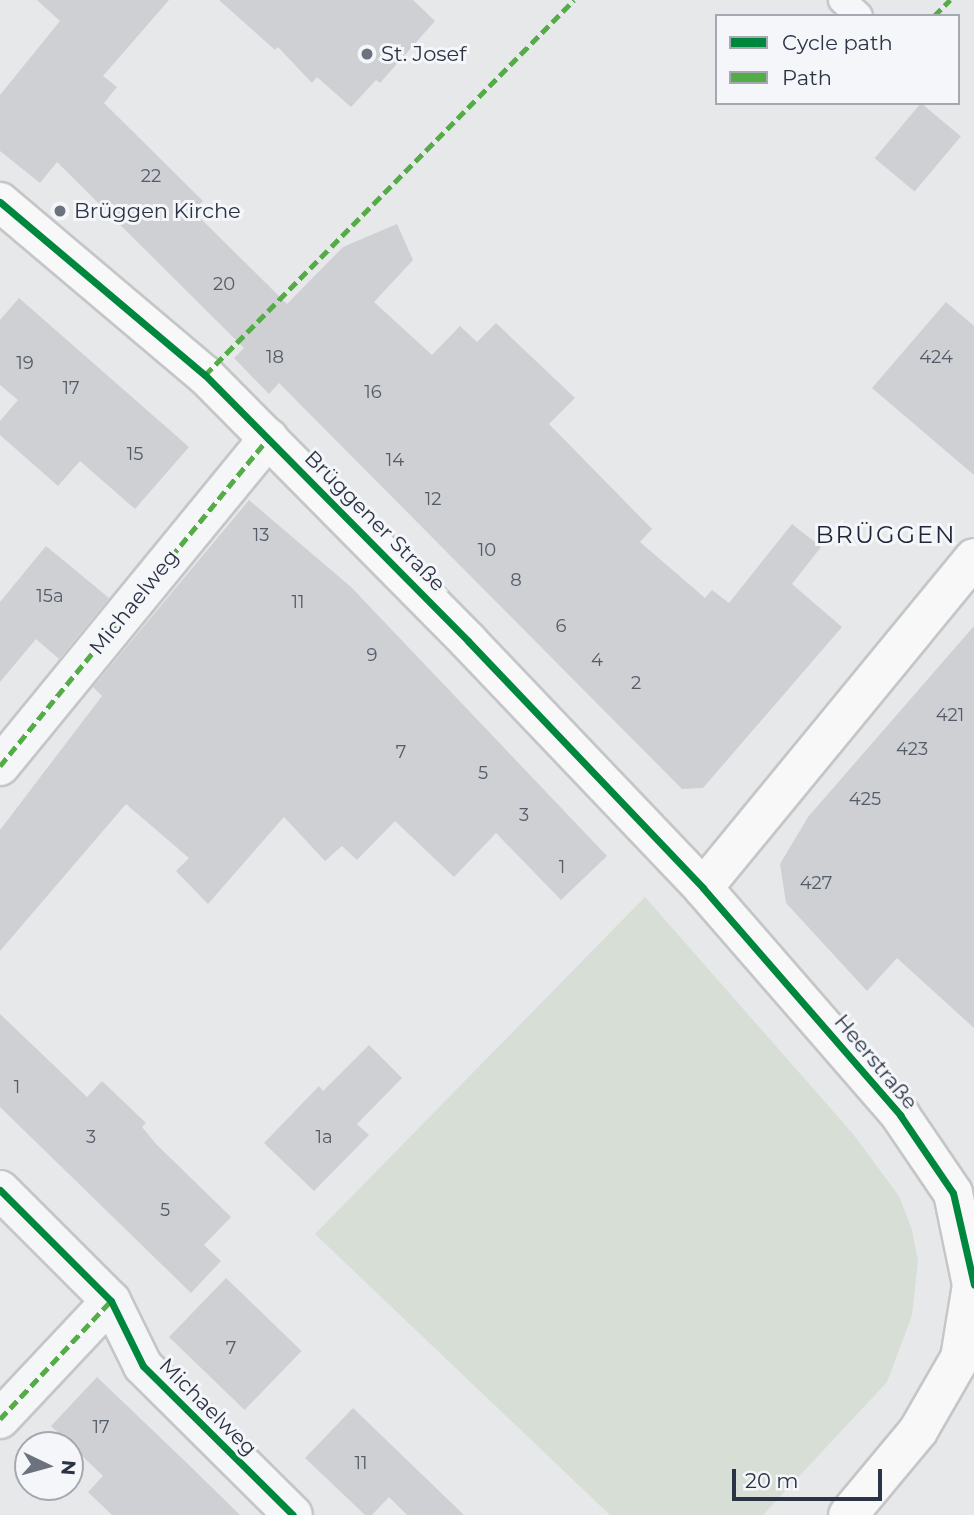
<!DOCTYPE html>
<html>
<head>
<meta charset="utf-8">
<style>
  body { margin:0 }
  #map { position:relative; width:974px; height:1515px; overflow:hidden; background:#e6e8ea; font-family:Montserrat,sans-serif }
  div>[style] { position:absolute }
  .green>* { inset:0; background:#d6ded6 }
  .building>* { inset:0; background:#ced0d3; transform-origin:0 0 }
  .roads { filter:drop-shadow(2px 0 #c4c6c8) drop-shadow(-2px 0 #c4c6c8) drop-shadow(0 2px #c4c6c8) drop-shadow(0 -2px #c4c6c8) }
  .lane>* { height:26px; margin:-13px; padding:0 13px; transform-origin:13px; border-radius:13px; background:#f5f6f7 }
  .street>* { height:38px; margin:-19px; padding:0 19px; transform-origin:19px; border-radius:19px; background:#f5f6f7 }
  .secondary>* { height:38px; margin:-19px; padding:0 19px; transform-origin:19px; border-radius:19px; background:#f8f8f8 }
  .quiet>* { height:5px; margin-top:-2.5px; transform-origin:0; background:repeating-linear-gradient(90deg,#54ac47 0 10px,transparent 0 15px) }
  .cycleway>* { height:7px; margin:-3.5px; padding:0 3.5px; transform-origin:3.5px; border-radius:3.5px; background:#00873e }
  .dots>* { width:19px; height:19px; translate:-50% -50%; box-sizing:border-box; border:4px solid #f4f6f9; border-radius:50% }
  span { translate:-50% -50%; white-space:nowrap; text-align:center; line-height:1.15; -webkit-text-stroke:6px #f4f6f9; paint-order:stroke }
  .number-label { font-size:18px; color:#545c69 }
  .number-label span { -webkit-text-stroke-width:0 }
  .poi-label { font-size:21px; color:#2b3445 }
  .left { translate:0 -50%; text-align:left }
  .street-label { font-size:21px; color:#2b3445 }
  .quarter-label { font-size:24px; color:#1d2536; letter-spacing:2px }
  .legend { position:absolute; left:715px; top:14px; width:245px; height:91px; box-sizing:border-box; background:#f4f6f9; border:2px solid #a4a8b1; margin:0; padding:9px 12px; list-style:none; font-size:21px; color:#2b3445 }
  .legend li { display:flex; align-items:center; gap:14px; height:35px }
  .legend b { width:35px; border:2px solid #a4a8b1 }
  .north { position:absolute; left:14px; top:1431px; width:70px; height:70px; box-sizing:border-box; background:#f4f6f9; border:2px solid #a4a8b1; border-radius:50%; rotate:95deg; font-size:19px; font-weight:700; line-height:28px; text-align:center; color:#2b3445 }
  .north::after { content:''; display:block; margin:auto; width:24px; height:32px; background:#6c737f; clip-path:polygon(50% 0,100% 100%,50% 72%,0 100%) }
  .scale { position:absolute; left:732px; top:1469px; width:150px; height:32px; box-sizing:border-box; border:4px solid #2b3445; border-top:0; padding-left:9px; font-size:21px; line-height:24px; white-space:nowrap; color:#2b3445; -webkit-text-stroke:5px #f4f6f9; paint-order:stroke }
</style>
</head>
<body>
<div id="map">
  <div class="green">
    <div style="clip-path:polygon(645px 897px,853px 1134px,899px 1196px,912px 1230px,918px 1261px,912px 1315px,887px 1382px,763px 1515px,610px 1515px,315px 1234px)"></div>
  </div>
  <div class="building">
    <div style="clip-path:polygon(37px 0,169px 0,103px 76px,117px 87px,104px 103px,203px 201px,193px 211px,287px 304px,343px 247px,397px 224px,413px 260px,374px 302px,432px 355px,460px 326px,477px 342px,496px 323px,575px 398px,549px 424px,652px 529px,640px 542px,705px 598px,712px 590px,729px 603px,792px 524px,821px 547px,792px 584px,842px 627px,703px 788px,682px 789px,279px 383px,269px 394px,234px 358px,244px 348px,57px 162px,40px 183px,0 151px,0 95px,60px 21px)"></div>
    <div style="clip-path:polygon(219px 0,413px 0,435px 21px,380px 83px,376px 80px,351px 107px,317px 77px,312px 83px,278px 47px,275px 50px)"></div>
    <div style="left:921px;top:103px;width:52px;height:72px;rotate:40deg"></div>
    <div style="clip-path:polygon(19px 298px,189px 447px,135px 509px,80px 461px,58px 486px,0 435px,0 421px,18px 400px,0 385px,0 320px)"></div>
    <div style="clip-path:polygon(946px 302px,974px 326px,974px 475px,872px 388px)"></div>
    <div style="clip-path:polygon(249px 500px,351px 587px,607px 856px,561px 900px,496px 833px,454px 877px,395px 821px,357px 860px,342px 846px,325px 861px,284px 817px,208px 904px,176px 871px,189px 858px,126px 804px,0 951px,0 830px,102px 696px,93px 687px)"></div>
    <div style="clip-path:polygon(46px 546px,109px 598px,59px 659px,36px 639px,0 682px,0 602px)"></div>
    <div style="clip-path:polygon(974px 626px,974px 1028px,897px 958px,867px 991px,786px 903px,780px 864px,808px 817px)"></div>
    <div style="clip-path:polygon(0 1014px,87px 1097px,102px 1081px,146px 1123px,142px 1127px,156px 1144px,231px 1217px,204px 1245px,221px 1261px,191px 1293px,0 1107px)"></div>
    <div style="clip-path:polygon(369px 1045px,402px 1078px,357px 1124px,369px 1135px,314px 1191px,264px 1143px,319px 1086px,323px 1091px)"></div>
    <div style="left:226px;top:1278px;width:105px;height:82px;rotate:44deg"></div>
    <div style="clip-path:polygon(97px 1377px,190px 1466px,240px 1515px,112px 1515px,88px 1492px,103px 1476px,51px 1426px)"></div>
    <div style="clip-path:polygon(353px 1408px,464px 1515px,407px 1515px,389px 1497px,372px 1515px,365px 1515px,305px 1458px)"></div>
  </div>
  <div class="roads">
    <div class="lane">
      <div style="left:842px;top:0;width:23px;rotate:43deg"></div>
    </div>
    <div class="street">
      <div style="left:0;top:766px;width:424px;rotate:-50.7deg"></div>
      <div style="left:0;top:1190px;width:157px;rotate:45deg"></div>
      <div style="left:111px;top:1301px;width:72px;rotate:63.8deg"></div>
      <div style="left:143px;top:1366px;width:211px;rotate:44.8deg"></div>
      <div style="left:0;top:1419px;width:162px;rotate:-46.8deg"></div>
    </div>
    <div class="secondary">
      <div style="left:0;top:202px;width:268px;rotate:40.2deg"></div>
      <div style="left:205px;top:375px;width:374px;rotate:45.3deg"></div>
      <div style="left:468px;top:641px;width:341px;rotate:46.4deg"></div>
      <div style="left:703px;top:888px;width:301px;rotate:49deg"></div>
      <div style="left:900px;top:1115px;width:94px;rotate:55.8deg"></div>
      <div style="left:953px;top:1193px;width:94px;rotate:78.3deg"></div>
      <div style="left:972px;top:1285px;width:74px;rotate:99.3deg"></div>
      <div style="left:960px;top:1358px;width:84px;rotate:119.9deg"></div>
      <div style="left:918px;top:1431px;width:109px;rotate:129.8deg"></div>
      <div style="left:703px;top:888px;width:427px;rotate:-50.6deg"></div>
    </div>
  </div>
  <div class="quiet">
    <div style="left:934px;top:16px;width:23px;rotate:-45deg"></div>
    <div style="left:205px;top:375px;width:526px;rotate:-45.46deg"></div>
    <div style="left:0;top:766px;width:424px;rotate:-50.7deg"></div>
    <div style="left:0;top:1419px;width:162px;rotate:-46.8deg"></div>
  </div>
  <div class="cycleway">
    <div style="left:0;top:202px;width:268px;rotate:40.2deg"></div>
    <div style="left:205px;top:375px;width:374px;rotate:45.3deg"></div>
    <div style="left:468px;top:641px;width:341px;rotate:46.4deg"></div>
    <div style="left:703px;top:888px;width:301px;rotate:49deg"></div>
    <div style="left:900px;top:1115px;width:94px;rotate:55.8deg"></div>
    <div style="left:953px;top:1193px;width:94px;rotate:77.1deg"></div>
    <div style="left:0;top:1190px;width:157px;rotate:45deg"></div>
    <div style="left:111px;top:1301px;width:72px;rotate:63.8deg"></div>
    <div style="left:143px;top:1366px;width:211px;rotate:44.8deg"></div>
  </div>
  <div class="dots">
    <div style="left:367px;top:54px;background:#6c737f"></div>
    <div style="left:60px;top:211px;background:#6c737f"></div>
  </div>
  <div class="number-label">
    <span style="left:151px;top:176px">22</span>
    <span style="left:224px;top:284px">20</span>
    <span style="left:275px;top:357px">18</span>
    <span style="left:936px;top:357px">424</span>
    <span style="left:25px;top:363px">19</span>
    <span style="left:71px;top:388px">17</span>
    <span style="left:373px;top:392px">16</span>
    <span style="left:135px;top:454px">15</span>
    <span style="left:395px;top:460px">14</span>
    <span style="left:433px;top:499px">12</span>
    <span style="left:261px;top:535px">13</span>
    <span style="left:487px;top:550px">10</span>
    <span style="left:516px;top:580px">8</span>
    <span style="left:50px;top:596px">15a</span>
    <span style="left:298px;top:602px">11</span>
    <span style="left:561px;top:626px">6</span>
    <span style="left:372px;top:655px">9</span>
    <span style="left:597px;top:660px">4</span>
    <span style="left:636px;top:683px">2</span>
    <span style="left:950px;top:715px">421</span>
    <span style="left:912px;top:749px">423</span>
    <span style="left:401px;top:752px">7</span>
    <span style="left:483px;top:773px">5</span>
    <span style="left:865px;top:799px">425</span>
    <span style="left:524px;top:815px">3</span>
    <span style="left:562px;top:867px">1</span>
    <span style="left:816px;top:883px">427</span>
    <span style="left:17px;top:1087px">1</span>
    <span style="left:91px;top:1137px">3</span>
    <span style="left:324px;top:1137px">1a</span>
    <span style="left:165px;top:1210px">5</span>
    <span style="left:231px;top:1348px">7</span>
    <span style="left:101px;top:1427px">17</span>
    <span style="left:361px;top:1463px">11</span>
  </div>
  <div class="poi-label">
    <span class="left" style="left:381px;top:54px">St. Josef</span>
    <span class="left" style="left:74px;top:211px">Brüggen Kirche</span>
  </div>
  <div class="street-label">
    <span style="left:375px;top:521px;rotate:45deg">Brüggener Straße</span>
    <span style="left:134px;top:602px;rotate:-51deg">Michaelweg</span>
    <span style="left:876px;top:1062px;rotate:50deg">Heerstraße</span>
    <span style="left:208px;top:1407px;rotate:45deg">Michaelweg</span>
  </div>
  <div class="quarter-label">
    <span style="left:886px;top:535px">BRÜGGEN</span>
  </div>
  <ul class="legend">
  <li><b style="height:9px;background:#00873e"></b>Cycle path</li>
  <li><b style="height:9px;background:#54ac47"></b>Path</li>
  </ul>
  <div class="north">N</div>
  <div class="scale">20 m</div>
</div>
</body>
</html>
